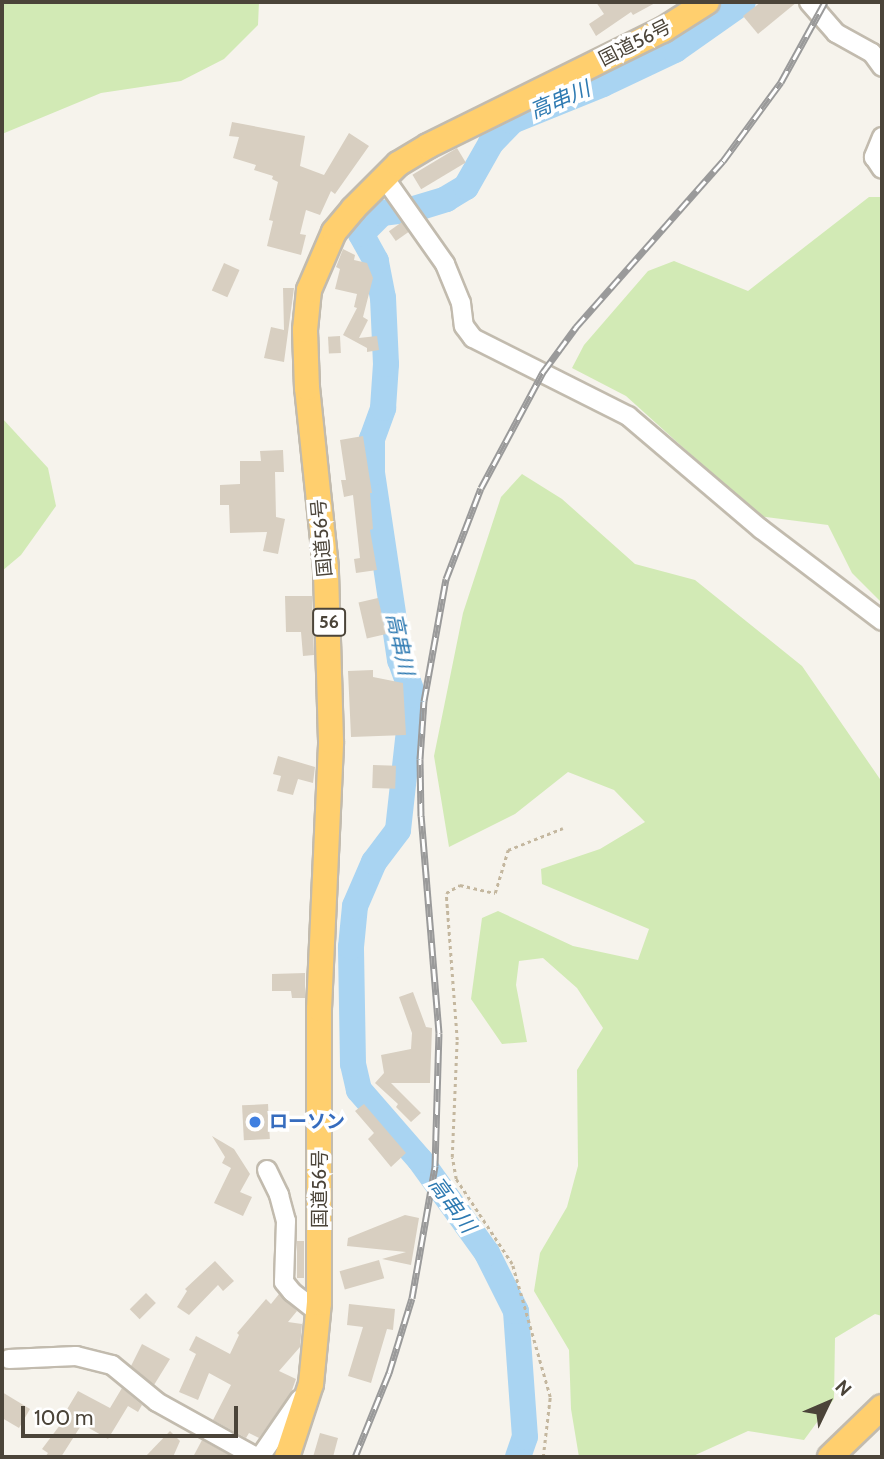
<!DOCTYPE html>
<html>
<head>
<meta charset="utf-8">
<style>
  body { margin:0 }
  #map { position:relative; width:884px; height:1459px; overflow:hidden; background:#f6f3ec; font-family:Cabin,"Noto Sans JP",sans-serif }
  div>[style] { position:absolute }
  .green>* { inset:0; background:#d2eab5 }
  .river>* { height:26px; margin:-13px; padding:0 13px; transform-origin:13px; border-radius:13px; background:#a9d4f2 }
  .building>* { inset:0; background:#d8cfc1; transform-origin:0 0 }
  .path>* { height:2.5px; margin-top:-1.25px; transform-origin:0; background:repeating-linear-gradient(90deg,#c4b79f 0 3.5px,transparent 0 7px) }
  .roads { filter:drop-shadow(2px 0 #c2bbae) drop-shadow(-2px 0 #c2bbae) drop-shadow(0 2px #c2bbae) drop-shadow(0 -2px #c2bbae) }
  .minor>* { height:18px; margin:-9px; padding:0 9px; transform-origin:9px; border-radius:9px; background:#fff }
  .highway>* { height:24px; margin:-12px; padding:0 12px; transform-origin:12px; border-radius:12px; background:#ffcf6e }
  .rail>* { height:7px; margin-top:-3.5px; transform-origin:0; background:repeating-linear-gradient(90deg,#fff 0 13px,#9a9a9a 0 26px); box-sizing:border-box; border-block:2px solid #9a9a9a }
  .dots>* { width:19px; height:19px; translate:-50% -50%; box-sizing:border-box; border:4px solid #fff; border-radius:50% }
  span { translate:-50% -50%; white-space:nowrap; text-align:center; line-height:1.15; -webkit-text-stroke:7px #fff; paint-order:stroke }
  .shield-label span { padding:2px 5px; background:#fff; border:2px solid; border-radius:5px; -webkit-text-stroke-width:0 }
  .shield-label { font-size:18px; color:#4b4439; font-weight:700 }
  .street-label { font-size:19px; color:#4b4439 }
  .shop-label { font-size:19px; color:#366cbe; font-weight:700 }
  .left { translate:0 -50%; text-align:left }
  .water-label { font-size:21px; color:#2e7ab2; font-style:italic }
  .frame { position:absolute; inset:0; border:4px solid #4b4439; pointer-events:none }
  .north { position:absolute; left:793px; top:1368px; width:70px; height:70px; -webkit-text-stroke:5px #fff; paint-order:stroke; rotate:46deg; font-size:19px; font-weight:700; line-height:28px; text-align:center; color:#4b4439 }
  .north::after { content:''; display:block; margin:auto; width:24px; height:32px; background:#4b4439; clip-path:polygon(50% 0,100% 100%,50% 72%,0 100%) }
  .scale { position:absolute; left:21px; top:1406px; width:217px; height:32px; box-sizing:border-box; border:4px solid #4b4439; border-top:0; padding-left:9px; font-size:21px; line-height:24px; white-space:nowrap; color:#4b4439; -webkit-text-stroke:5px #fff; paint-order:stroke }
</style>
</head>
<body>
<div id="map">
  <div class="green">
    <div style="clip-path:polygon(2px 2px,259px 2px,258px 25px,224px 59px,181px 81px,101px 93px,2px 134px)"></div>
    <div style="clip-path:polygon(869px 197px,882px 197px,882px 603px,852px 573px,828px 525px,759px 516px,626px 396px,572px 368px,584px 345px,648px 271px,674px 261px,748px 291px)"></div>
    <div style="clip-path:polygon(2px 418px,48px 468px,56px 506px,21px 555px,2px 571px)"></div>
    <div style="clip-path:polygon(522px 474px,562px 499px,635px 564px,695px 580px,802px 666px,882px 782px,882px 1316px,875px 1314px,835px 1338px,834px 1399px,804px 1440px,748px 1431px,691px 1457px,579px 1457px,571px 1409px,569px 1350px,534px 1291px,540px 1253px,567px 1207px,578px 1166px,577px 1070px,603px 1028px,577px 988px,543px 958px,519px 961px,516px 985px,527px 1042px,502px 1044px,471px 999px,482px 918px,498px 911px,573px 946px,638px 960px,649px 929px,542px 884px,541px 869px,600px 849px,645px 822px,614px 790px,568px 772px,515px 814px,449px 847px,434px 756px,463px 613px,501px 497px)"></div>
  </div>
  <div class="river">
    <div style="left:518px;top:1457px;width:21px;rotate:-71deg"></div>
    <div style="left:525px;top:1437px;width:126px;rotate:-94.1deg"></div>
    <div style="left:516px;top:1311px;width:65px;rotate:-116.6deg"></div>
    <div style="left:487px;top:1253px;width:115px;rotate:-125.8deg"></div>
    <div style="left:420px;top:1160px;width:93px;rotate:-131.1deg"></div>
    <div style="left:359px;top:1090px;width:27px;rotate:-103deg"></div>
    <div style="left:353px;top:1064px;width:117px;rotate:-91deg"></div>
    <div style="left:351px;top:947px;width:41px;rotate:-84.4deg"></div>
    <div style="left:355px;top:906px;width:48px;rotate:-66.6deg"></div>
    <div style="left:374px;top:862px;width:40px;rotate:-53deg"></div>
    <div style="left:398px;top:830px;width:136px;rotate:-83.7deg"></div>
    <div style="left:413px;top:695px;width:37px;rotate:-110deg"></div>
    <div style="left:400px;top:660px;width:189px;rotate:-98.5deg"></div>
    <div style="left:372px;top:473px;width:34px;rotate:-90deg"></div>
    <div style="left:372px;top:439px;width:33px;rotate:-70deg"></div>
    <div style="left:383px;top:408px;width:44px;rotate:-86.1deg"></div>
    <div style="left:386px;top:364px;width:66px;rotate:-92.6deg"></div>
    <div style="left:383px;top:298px;width:38px;rotate:-101deg"></div>
    <div style="left:376px;top:261px;width:31px;rotate:-119deg"></div>
    <div style="left:361px;top:234px;width:30px;rotate:-45deg"></div>
    <div style="left:382px;top:213px;width:32px;rotate:-7deg"></div>
    <div style="left:414px;top:209px;width:34px;rotate:-17deg"></div>
    <div style="left:446px;top:199px;width:23px;rotate:-31deg"></div>
    <div style="left:466px;top:187px;width:51px;rotate:-60.4deg"></div>
    <div style="left:491px;top:143px;width:30px;rotate:-46deg"></div>
    <div style="left:512px;top:121px;width:98px;rotate:-22.1deg"></div>
    <div style="left:603px;top:84px;width:80px;rotate:-25.3deg"></div>
    <div style="left:675px;top:50px;width:83px;rotate:-35.2deg"></div>
  </div>
  <div class="building">
    <div style="clip-path:polygon(596px 2px,657px 2px,633px 15px,631px 12px,596px 36px,589px 24px,604px 14px)"></div>
    <div style="clip-path:polygon(761px 2px,797px 2px,758px 34px,743px 16px)"></div>
    <div style="clip-path:polygon(232px 122px,305px 136px,300px 166px,324px 175px,349px 133px,369px 146px,335px 194px,331px 191px,320px 215px,306px 210px,300px 234px,306px 235px,301px 255px,267px 246px,273px 221px,269px 220px,278px 182px,272px 179px,273px 176px,254px 170px,256px 165px,233px 158px,239px 137px,229px 136px)"></div>
    <div style="left:457px;top:148px;width:17px;height:52px;rotate:59deg"></div>
    <div style="left:402px;top:222px;width:12px;height:16px;rotate:55deg"></div>
    <div style="clip-path:polygon(343px 249px,355px 255px,354px 260px,367px 263px,373px 278px,363px 317px,368px 320px,359px 338px,377px 336px,379px 350px,367px 352px,367px 348px,343px 335px,357px 308px,354px 307px,357px 294px,335px 289px,340px 269px,336px 267px)"></div>
    <div style="left:224px;top:263px;width:17px;height:30px;rotate:24deg"></div>
    <div style="clip-path:polygon(283px 288px,294px 288px,284px 362px,264px 358px,271px 327px,284px 330px)"></div>
    <div style="left:340px;top:336px;width:17px;height:12px;rotate:87deg"></div>
    <div style="clip-path:polygon(363px 436px,372px 493px,370px 493px,373px 529px,370px 530px,377px 570px,356px 573px,354px 559px,360px 558px,353px 495px,344px 497px,341px 480px,346px 480px,340px 440px)"></div>
    <div style="clip-path:polygon(283px 450px,284px 472px,275px 472px,276px 517px,285px 519px,278px 554px,263px 551px,267px 532px,230px 533px,229px 505px,220px 505px,220px 485px,240px 484px,240px 461px,261px 461px,260px 451px)"></div>
    <div style="clip-path:polygon(285px 596px,312px 596px,314px 655px,303px 656px,301px 632px,286px 632px)"></div>
    <div style="left:378px;top:598px;width:37px;height:20px;rotate:77deg"></div>
    <div style="clip-path:polygon(373px 670px,373px 677px,403px 683px,406px 735px,351px 737px,348px 671px)"></div>
    <div style="clip-path:polygon(278px 756px,315px 767px,313px 783px,298px 779px,293px 795px,277px 791px,281px 776px,273px 774px)"></div>
    <div style="left:373px;top:765px;width:23px;height:23px;rotate:2deg"></div>
    <div style="clip-path:polygon(305px 973px,305px 998px,292px 998px,291px 991px,272px 991px,272px 974px)"></div>
    <div style="clip-path:polygon(413px 992px,426px 1027px,432px 1028px,430px 1083px,391px 1083px,421px 1113px,411px 1122px,396px 1107px,398px 1104px,375px 1083px,384px 1073px,381px 1055px,411px 1049px,412px 1033px,399px 997px)"></div>
    <div style="left:268px;top:1104px;width:35px;height:26px;rotate:87deg"></div>
    <div style="clip-path:polygon(364px 1104px,406px 1153px,391px 1167px,368px 1139px,374px 1133px,355px 1111px)"></div>
    <div style="clip-path:polygon(212px 1136px,234px 1149px,250px 1174px,240px 1192px,252px 1197px,243px 1216px,214px 1203px,231px 1168px,222px 1163px,225px 1157px)"></div>
    <div style="clip-path:polygon(405px 1215px,419px 1218px,411px 1265px,382px 1259px,406px 1252px,347px 1246px,348px 1238px)"></div>
    <div style="left:297px;top:1241px;width:7px;height:37px"></div>
    <div style="left:379px;top:1260px;width:19px;height:41px;rotate:74deg"></div>
    <div style="clip-path:polygon(215px 1261px,234px 1281px,223px 1291px,218px 1285px,189px 1315px,177px 1307px,187px 1291px,185px 1289px)"></div>
    <div style="left:146px;top:1293px;width:14px;height:23px;rotate:45deg"></div>
    <div style="clip-path:polygon(279px 1294px,297px 1311px,288px 1322px,302px 1324px,300px 1347px,279px 1371px,296px 1379px,291px 1393px,259px 1438px,249px 1433px,246px 1438px,213px 1420px,231px 1385px,209px 1373px,198px 1400px,179px 1392px,196px 1354px,189px 1350px,196px 1336px,230px 1354px,239px 1335px,237px 1333px,266px 1299px,271px 1304px)"></div>
    <div style="clip-path:polygon(349px 1304px,395px 1309px,393px 1330px,387px 1329px,371px 1383px,348px 1376px,363px 1327px,347px 1325px)"></div>
    <div style="clip-path:polygon(142px 1344px,170px 1359px,154px 1385px,131px 1366px)"></div>
    <div style="clip-path:polygon(122px 1388px,142px 1405px,138px 1412px,128px 1406px,108px 1439px,82px 1424px,61px 1457px,45px 1457px,48px 1453px,42px 1449px,69px 1413px,66px 1411px,78px 1391px,110px 1408px)"></div>
    <div style="clip-path:polygon(2px 1392px,30px 1409px,19px 1428px,2px 1418px)"></div>
    <div style="clip-path:polygon(170px 1431px,180px 1441px,173px 1457px,145px 1457px)"></div>
    <div style="clip-path:polygon(320px 1433px,338px 1438px,333px 1457px,313px 1457px)"></div>
    <div style="clip-path:polygon(202px 1440px,233px 1457px,193px 1457px)"></div>
  </div>
  <div class="path">
    <div style="left:543px;top:1457px;width:60px;rotate:-83.3deg"></div>
    <div style="left:550px;top:1397px;width:138px;rotate:-105.9deg"></div>
    <div style="left:512px;top:1264px;width:102px;rotate:-123.4deg"></div>
    <div style="left:456px;top:1179px;width:22px;rotate:-100deg"></div>
    <div style="left:452px;top:1157px;width:117px;rotate:-87.6deg"></div>
    <div style="left:457px;top:1040px;width:147px;rotate:-94.3deg"></div>
    <div style="left:446px;top:893px;width:16px;rotate:-30deg"></div>
    <div style="left:460px;top:885px;width:36px;rotate:13deg"></div>
    <div style="left:495px;top:893px;width:45px;rotate:-73.2deg"></div>
    <div style="left:508px;top:850px;width:59px;rotate:-21.8deg"></div>
  </div>
  <div class="roads">
    <div class="minor">
      <div style="left:809px;top:2px;width:41px;rotate:48.9deg"></div>
      <div style="left:836px;top:33px;width:41px;rotate:29.1deg"></div>
      <div style="left:872px;top:53px;width:17px;rotate:54deg"></div>
      <div style="left:882px;top:137px;width:22px;rotate:112deg"></div>
      <div style="left:874px;top:157px;width:14px;rotate:56deg"></div>
      <div style="left:383px;top:176px;width:108px;rotate:54.8deg"></div>
      <div style="left:445px;top:264px;width:42px;rotate:67.7deg"></div>
      <div style="left:461px;top:303px;width:23px;rotate:83deg"></div>
      <div style="left:464px;top:326px;width:15px;rotate:53deg"></div>
      <div style="left:473px;top:338px;width:174px;rotate:26.7deg"></div>
      <div style="left:628px;top:416px;width:175px;rotate:40.4deg"></div>
      <div style="left:761px;top:529px;width:152px;rotate:37.2deg"></div>
      <div style="left:267px;top:1170px;width:28px;rotate:64deg"></div>
      <div style="left:279px;top:1195px;width:27px;rotate:75deg"></div>
      <div style="left:286px;top:1221px;width:61px;rotate:91.9deg"></div>
      <div style="left:284px;top:1282px;width:13px;rotate:51deg"></div>
      <div style="left:292px;top:1292px;width:33px;rotate:38deg"></div>
      <div style="left:9px;top:1359px;width:67px;rotate:-2.6deg"></div>
      <div style="left:76px;top:1356px;width:37px;rotate:14deg"></div>
      <div style="left:112px;top:1365px;width:58px;rotate:39.4deg"></div>
      <div style="left:157px;top:1402px;width:113px;rotate:29.1deg"></div>
      <div style="left:260px;top:1457px;width:70px;rotate:-55.4deg"></div>
    </div>
    <div class="highway">
      <div style="left:287px;top:1457px;width:77px;rotate:-71.8deg"></div>
      <div style="left:311px;top:1384px;width:81px;rotate:-84.4deg"></div>
      <div style="left:319px;top:1303px;width:294px;rotate:-90deg"></div>
      <div style="left:319px;top:1009px;width:268px;rotate:-87.4deg"></div>
      <div style="left:331px;top:741px;width:173px;rotate:-91.7deg"></div>
      <div style="left:326px;top:568px;width:181px;rotate:-96deg"></div>
      <div style="left:307px;top:388px;width:58px;rotate:-92deg"></div>
      <div style="left:305px;top:330px;width:40px;rotate:-84.3deg"></div>
      <div style="left:309px;top:290px;width:63px;rotate:-66.7deg"></div>
      <div style="left:334px;top:232px;width:30px;rotate:-50deg"></div>
      <div style="left:353px;top:209px;width:64px;rotate:-45deg"></div>
      <div style="left:398px;top:164px;width:35px;rotate:-31deg"></div>
      <div style="left:428px;top:146px;width:262px;rotate:-26.3deg"></div>
      <div style="left:663px;top:30px;width:52px;rotate:-32.5deg"></div>
      <div style="left:830px;top:1457px;width:72px;rotate:-43.9deg"></div>
    </div>
  </div>
  <div class="rail">
    <div style="left:355px;top:1457px;width:91px;rotate:-68deg"></div>
    <div style="left:389px;top:1373px;width:78px;rotate:-73deg"></div>
    <div style="left:412px;top:1298px;width:134px;rotate:-80.1deg"></div>
    <div style="left:435px;top:1166px;width:133px;rotate:-88.3deg"></div>
    <div style="left:439px;top:1033px;width:218px;rotate:-94.7deg"></div>
    <div style="left:421px;top:816px;width:57px;rotate:-91deg"></div>
    <div style="left:420px;top:759px;width:58px;rotate:-86.1deg"></div>
    <div style="left:424px;top:701px;width:124px;rotate:-79.8deg"></div>
    <div style="left:446px;top:579px;width:97px;rotate:-69deg"></div>
    <div style="left:481px;top:488px;width:132px;rotate:-61.9deg"></div>
    <div style="left:543px;top:372px;width:56px;rotate:-53.7deg"></div>
    <div style="left:576px;top:327px;width:222px;rotate:-48.5deg"></div>
    <div style="left:723px;top:161px;width:98px;rotate:-53.7deg"></div>
    <div style="left:781px;top:82px;width:91px;rotate:-61.2deg"></div>
  </div>
  <div class="dots">
    <div style="left:255px;top:1122px;background:#3f7fe0"></div>
  </div>
  <div class="shield-label">
    <span style="left:329px;top:622px">56</span>
  </div>
  <div class="street-label">
    <span style="left:635px;top:43px;rotate:-27deg">国道56号</span>
    <span style="left:322px;top:538px;rotate:-95deg">国道56号</span>
    <span style="left:320px;top:1189px;rotate:-90deg">国道56号</span>
  </div>
  <div class="shop-label">
    <span class="left" style="left:269px;top:1122px">ローソン</span>
  </div>
  <div class="water-label">
    <span style="left:560px;top:100px;rotate:-23deg">高串川</span>
    <span style="left:400px;top:644px;rotate:78deg">高串川</span>
    <span style="left:452px;top:1205px;rotate:54deg">高串川</span>
  </div>
  <div class="frame"></div>
  <div class="north">N</div>
  <div class="scale">100 m</div>
</div>
</body>
</html>
